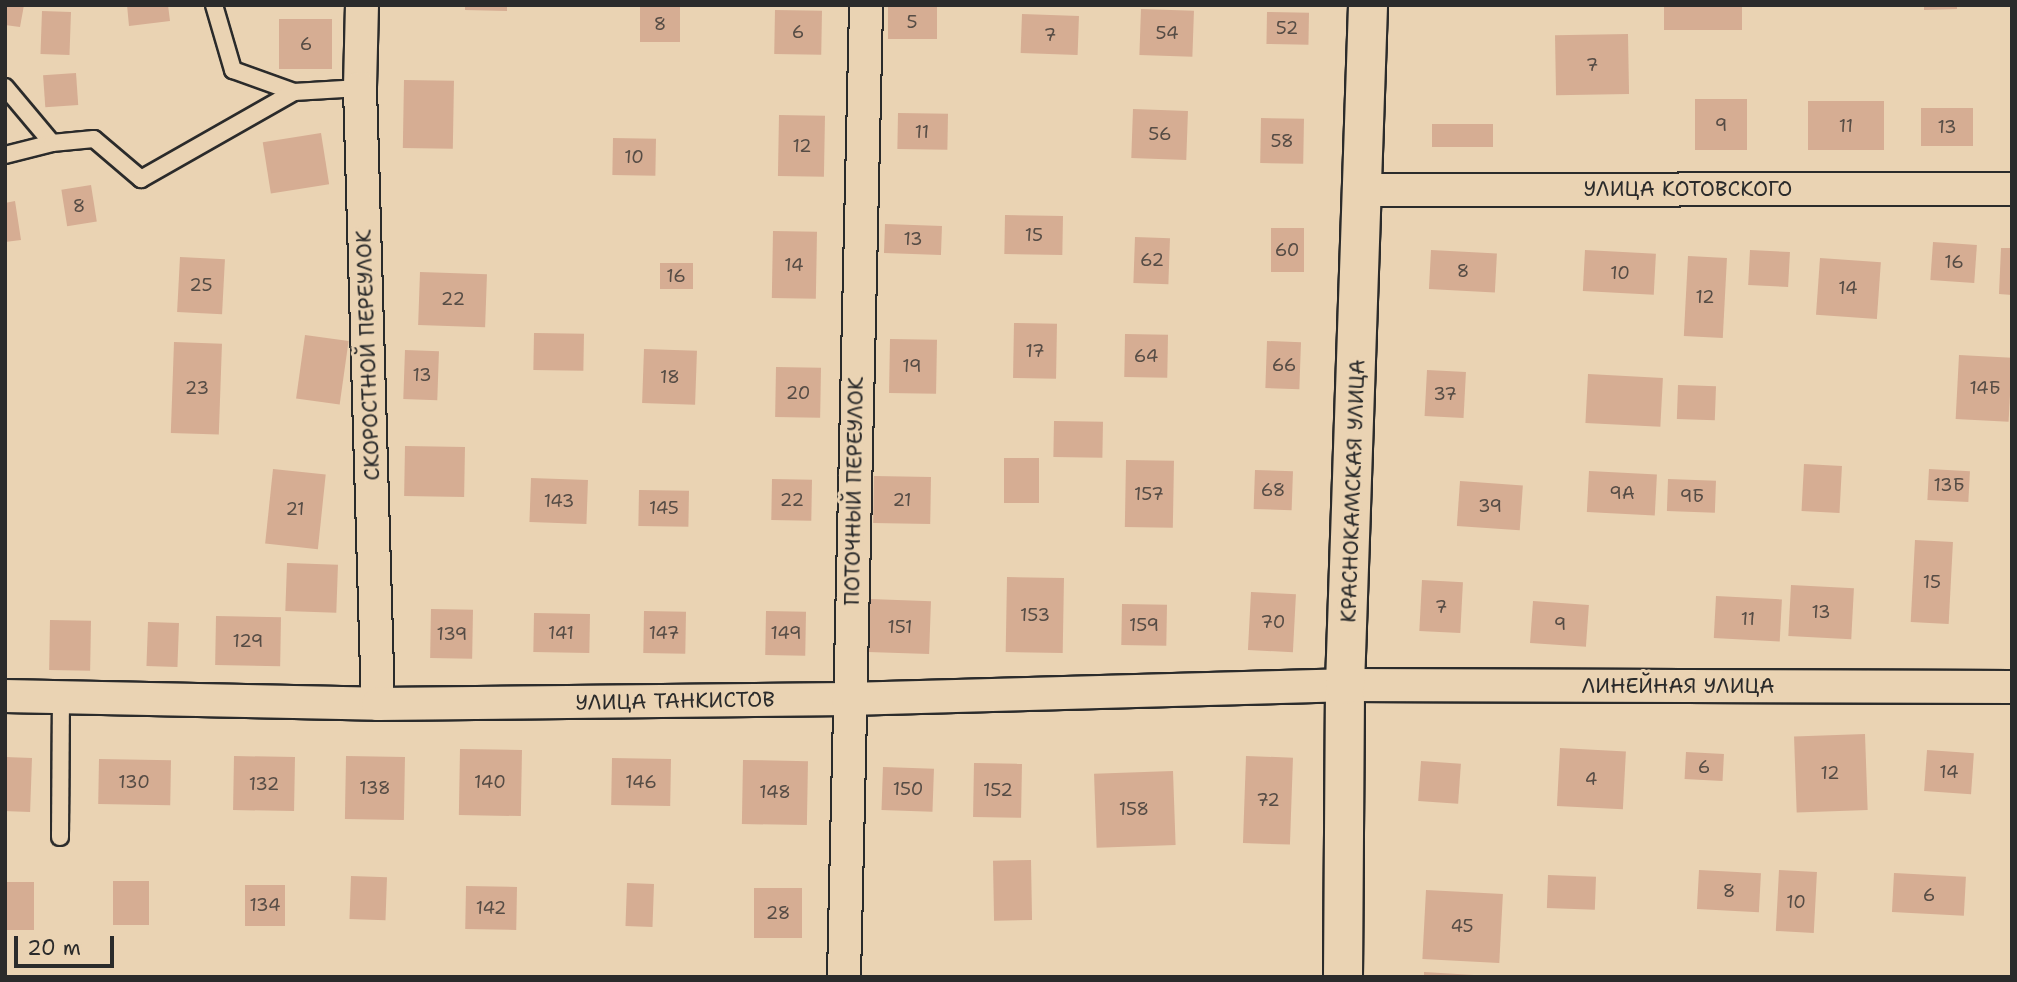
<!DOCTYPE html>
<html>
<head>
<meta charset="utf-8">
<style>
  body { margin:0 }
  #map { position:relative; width:2017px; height:982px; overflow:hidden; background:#ead3b3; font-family:"Shantell Sans",sans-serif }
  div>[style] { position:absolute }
  .building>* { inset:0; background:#d6ad93; transform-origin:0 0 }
  .roads { filter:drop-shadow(2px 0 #2b2b2b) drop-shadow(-2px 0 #2b2b2b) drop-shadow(0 2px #2b2b2b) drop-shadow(0 -2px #2b2b2b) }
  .service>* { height:16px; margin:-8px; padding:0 8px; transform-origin:8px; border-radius:8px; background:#ead3b3 }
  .minor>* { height:32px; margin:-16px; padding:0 16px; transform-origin:16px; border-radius:16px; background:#ead3b3 }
  .tertiary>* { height:38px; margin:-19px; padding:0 19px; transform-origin:19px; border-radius:19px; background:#ead3b3 }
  span { translate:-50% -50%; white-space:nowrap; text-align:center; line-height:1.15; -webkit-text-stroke:6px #ead3b3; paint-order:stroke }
  .number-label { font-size:18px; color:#564c45 }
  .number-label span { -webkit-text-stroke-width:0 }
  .street-label { font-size:21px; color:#2b2b2b }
  .frame { position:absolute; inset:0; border:7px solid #2b2b2b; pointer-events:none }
  .scale { position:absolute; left:14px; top:936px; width:100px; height:32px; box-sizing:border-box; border:4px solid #2b2b2b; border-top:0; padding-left:9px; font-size:21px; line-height:24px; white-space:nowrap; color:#2b2b2b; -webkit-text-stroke:5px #ead3b3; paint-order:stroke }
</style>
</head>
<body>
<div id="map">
  <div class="building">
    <div style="clip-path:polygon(5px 5px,24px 5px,20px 27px,5px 25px)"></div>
    <div style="clip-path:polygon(127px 5px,168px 5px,170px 21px,129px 26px)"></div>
    <div style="clip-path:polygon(465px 5px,507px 5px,507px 11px,465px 10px)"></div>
    <div style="left:640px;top:5px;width:40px;height:37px"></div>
    <div style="left:888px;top:5px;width:49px;height:34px"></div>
    <div style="left:1664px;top:5px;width:78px;height:25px"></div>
    <div style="clip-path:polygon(1924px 5px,1957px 5px,1957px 9px,1924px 10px)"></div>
    <div style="left:1141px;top:9px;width:53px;height:46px;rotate:2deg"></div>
    <div style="left:775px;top:10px;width:47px;height:44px;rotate:1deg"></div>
    <div style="left:42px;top:11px;width:29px;height:43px;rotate:2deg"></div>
    <div style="left:1267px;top:12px;width:42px;height:32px;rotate:1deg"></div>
    <div style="left:1022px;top:14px;width:57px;height:39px;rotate:2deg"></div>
    <div style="left:279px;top:19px;width:53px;height:50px"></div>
    <div style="left:1628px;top:34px;width:60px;height:73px;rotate:89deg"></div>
    <div style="left:76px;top:73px;width:32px;height:33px;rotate:86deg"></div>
    <div style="left:404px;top:80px;width:50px;height:68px;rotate:1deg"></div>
    <div style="left:1747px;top:99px;width:51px;height:52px;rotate:90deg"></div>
    <div style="left:1884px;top:101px;width:49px;height:76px;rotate:90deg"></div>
    <div style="left:1973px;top:108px;width:38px;height:52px;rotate:90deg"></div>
    <div style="left:1133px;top:109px;width:55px;height:49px;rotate:2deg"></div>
    <div style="left:898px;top:113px;width:50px;height:36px;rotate:1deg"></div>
    <div style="left:779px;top:115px;width:46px;height:61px;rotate:1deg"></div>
    <div style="left:1261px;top:118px;width:43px;height:45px;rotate:1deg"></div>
    <div style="left:1493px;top:124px;width:23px;height:61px;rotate:90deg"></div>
    <div style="left:321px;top:133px;width:52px;height:59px;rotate:81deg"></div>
    <div style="left:613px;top:138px;width:43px;height:37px;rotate:1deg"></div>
    <div style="left:91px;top:185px;width:37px;height:30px;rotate:81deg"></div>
    <div style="clip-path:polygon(15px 201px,21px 240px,5px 242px,5px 203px)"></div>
    <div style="left:1005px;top:215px;width:58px;height:39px;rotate:1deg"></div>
    <div style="left:885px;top:224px;width:57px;height:29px;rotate:2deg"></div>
    <div style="left:1271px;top:228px;width:33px;height:44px"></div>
    <div style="left:773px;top:231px;width:44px;height:67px;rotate:1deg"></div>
    <div style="left:1135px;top:237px;width:35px;height:46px;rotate:2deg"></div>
    <div style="left:1933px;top:242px;width:44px;height:38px;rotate:4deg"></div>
    <div style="clip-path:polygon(2001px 248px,2012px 248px,2012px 295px,1999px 294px)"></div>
    <div style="left:1431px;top:250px;width:66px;height:39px;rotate:3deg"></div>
    <div style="left:1585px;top:250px;width:71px;height:41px;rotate:3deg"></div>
    <div style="left:1750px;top:250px;width:40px;height:35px;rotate:3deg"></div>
    <div style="left:1688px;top:256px;width:39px;height:80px;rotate:3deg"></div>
    <div style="left:180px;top:257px;width:45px;height:55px;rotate:3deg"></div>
    <div style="left:1820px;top:258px;width:61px;height:57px;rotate:4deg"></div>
    <div style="left:660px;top:263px;width:33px;height:26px"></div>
    <div style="left:420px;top:272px;width:67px;height:53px;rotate:2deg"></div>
    <div style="left:1014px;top:323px;width:43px;height:55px;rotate:1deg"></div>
    <div style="left:534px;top:333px;width:50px;height:37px;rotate:1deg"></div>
    <div style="left:1125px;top:334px;width:43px;height:43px;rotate:1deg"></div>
    <div style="left:305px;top:335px;width:44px;height:64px;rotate:8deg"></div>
    <div style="left:890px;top:339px;width:47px;height:54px;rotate:1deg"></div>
    <div style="left:1267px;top:341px;width:34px;height:47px;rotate:2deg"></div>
    <div style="left:174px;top:342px;width:48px;height:91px;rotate:2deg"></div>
    <div style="left:644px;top:349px;width:53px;height:54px;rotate:2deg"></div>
    <div style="left:405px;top:350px;width:34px;height:49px;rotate:2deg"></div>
    <div style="left:1959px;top:355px;width:53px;height:64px;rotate:3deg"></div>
    <div style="left:776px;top:367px;width:45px;height:50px;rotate:1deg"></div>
    <div style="left:1427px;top:370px;width:39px;height:46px;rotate:3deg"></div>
    <div style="left:1588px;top:374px;width:75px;height:49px;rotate:3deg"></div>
    <div style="left:1678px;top:385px;width:38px;height:34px;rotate:2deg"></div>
    <div style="left:1054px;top:421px;width:49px;height:36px;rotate:1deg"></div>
    <div style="left:405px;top:446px;width:60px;height:50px;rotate:1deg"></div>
    <div style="left:1004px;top:458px;width:35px;height:45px"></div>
    <div style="left:1126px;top:460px;width:48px;height:67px;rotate:1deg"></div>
    <div style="left:1804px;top:464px;width:38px;height:47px;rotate:3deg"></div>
    <div style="left:273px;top:469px;width:53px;height:75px;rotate:6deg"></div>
    <div style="left:1929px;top:469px;width:41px;height:31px;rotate:3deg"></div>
    <div style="left:1255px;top:470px;width:38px;height:39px;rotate:2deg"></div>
    <div style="left:1589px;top:471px;width:68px;height:41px;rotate:3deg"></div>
    <div style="left:874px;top:476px;width:57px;height:47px;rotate:1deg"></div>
    <div style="left:531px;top:478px;width:57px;height:44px;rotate:2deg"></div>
    <div style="left:772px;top:479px;width:40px;height:41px;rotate:1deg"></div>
    <div style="left:1668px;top:479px;width:48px;height:32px;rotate:2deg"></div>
    <div style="left:1460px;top:481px;width:63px;height:45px;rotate:4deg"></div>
    <div style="left:639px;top:490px;width:50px;height:36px;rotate:1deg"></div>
    <div style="left:1915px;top:540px;width:38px;height:82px;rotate:3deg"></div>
    <div style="left:287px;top:563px;width:51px;height:48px;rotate:2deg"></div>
    <div style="left:1007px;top:577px;width:57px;height:75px;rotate:1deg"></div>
    <div style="left:1422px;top:580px;width:41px;height:51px;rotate:3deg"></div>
    <div style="left:1791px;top:585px;width:63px;height:51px;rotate:3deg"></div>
    <div style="left:1251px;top:592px;width:45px;height:58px;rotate:3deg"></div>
    <div style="left:1716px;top:596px;width:66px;height:42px;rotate:3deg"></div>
    <div style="left:870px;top:599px;width:61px;height:53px;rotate:2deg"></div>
    <div style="left:1533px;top:601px;width:56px;height:42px;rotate:4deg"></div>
    <div style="left:1122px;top:604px;width:45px;height:41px;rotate:1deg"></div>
    <div style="left:431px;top:609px;width:42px;height:49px;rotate:1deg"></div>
    <div style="left:644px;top:611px;width:42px;height:42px;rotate:1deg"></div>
    <div style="left:766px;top:611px;width:40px;height:44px;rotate:1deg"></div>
    <div style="left:534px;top:613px;width:56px;height:39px;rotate:1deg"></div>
    <div style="left:216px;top:616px;width:65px;height:49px;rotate:1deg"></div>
    <div style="left:50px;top:620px;width:41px;height:50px;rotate:1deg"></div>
    <div style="left:148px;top:622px;width:31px;height:44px;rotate:2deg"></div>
    <div style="left:1865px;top:734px;width:76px;height:71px;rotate:88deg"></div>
    <div style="left:1560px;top:748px;width:66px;height:58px;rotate:3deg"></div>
    <div style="left:460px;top:749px;width:62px;height:66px;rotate:1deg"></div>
    <div style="left:1927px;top:750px;width:47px;height:41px;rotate:4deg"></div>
    <div style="left:1686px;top:752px;width:38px;height:27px;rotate:3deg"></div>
    <div style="left:234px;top:756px;width:61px;height:54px;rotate:1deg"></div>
    <div style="left:346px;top:756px;width:59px;height:63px;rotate:1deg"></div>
    <div style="left:1246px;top:756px;width:47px;height:87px;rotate:2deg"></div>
    <div style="left:5px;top:757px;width:27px;height:54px;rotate:2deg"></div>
    <div style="left:612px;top:758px;width:59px;height:47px;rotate:1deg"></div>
    <div style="left:99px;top:759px;width:72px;height:45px;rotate:1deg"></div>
    <div style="left:743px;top:760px;width:65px;height:64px;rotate:1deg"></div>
    <div style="left:1421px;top:761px;width:40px;height:40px;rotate:4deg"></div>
    <div style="left:974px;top:763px;width:48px;height:54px;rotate:1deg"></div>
    <div style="left:883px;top:767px;width:51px;height:43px;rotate:2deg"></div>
    <div style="left:1173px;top:771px;width:74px;height:79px;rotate:88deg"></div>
    <div style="left:1031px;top:860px;width:60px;height:38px;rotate:89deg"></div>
    <div style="left:1699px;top:870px;width:62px;height:39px;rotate:3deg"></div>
    <div style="left:1779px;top:870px;width:38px;height:61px;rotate:3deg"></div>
    <div style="left:1894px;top:873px;width:72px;height:39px;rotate:3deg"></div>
    <div style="left:1548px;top:875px;width:48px;height:33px;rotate:2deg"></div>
    <div style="left:351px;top:876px;width:36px;height:43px;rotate:2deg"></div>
    <div style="left:113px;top:881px;width:36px;height:44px"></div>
    <div style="left:5px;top:882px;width:29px;height:48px"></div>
    <div style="left:627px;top:883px;width:27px;height:43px;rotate:2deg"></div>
    <div style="left:245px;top:885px;width:40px;height:41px"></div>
    <div style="left:466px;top:886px;width:51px;height:43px;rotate:1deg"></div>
    <div style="left:754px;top:888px;width:48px;height:50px"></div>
    <div style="left:1426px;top:890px;width:77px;height:69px;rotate:3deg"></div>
    <div style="clip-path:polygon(1424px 972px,1474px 975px,1474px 977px,1424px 977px)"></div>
  </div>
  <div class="roads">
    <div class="service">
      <div style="left:214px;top:5px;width:68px;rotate:73.7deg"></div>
      <div style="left:233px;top:70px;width:65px;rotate:19.8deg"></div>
      <div style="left:294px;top:92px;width:66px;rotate:-3.5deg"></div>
      <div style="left:5px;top:87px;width:73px;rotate:50deg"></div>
      <div style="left:5px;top:155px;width:49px;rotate:-14.3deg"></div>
      <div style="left:52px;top:143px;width:42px;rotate:-5.4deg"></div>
      <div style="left:94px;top:139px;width:62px;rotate:40.4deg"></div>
      <div style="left:141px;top:179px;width:176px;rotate:-29.6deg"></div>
      <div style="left:60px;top:837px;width:142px;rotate:-89.6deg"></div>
    </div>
    <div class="minor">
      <div style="left:362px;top:5px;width:83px;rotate:91.4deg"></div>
      <div style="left:360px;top:88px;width:616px;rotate:88.33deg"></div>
      <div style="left:1364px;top:190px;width:648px;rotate:-0.09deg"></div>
      <div style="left:5px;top:696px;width:373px;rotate:1.2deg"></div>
      <div style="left:378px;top:704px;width:470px;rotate:-0.6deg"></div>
      <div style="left:848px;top:699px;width:497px;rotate:-1.6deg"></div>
      <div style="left:1345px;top:685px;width:667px;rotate:0.17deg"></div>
      <div style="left:844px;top:977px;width:972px;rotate:-88.7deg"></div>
    </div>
    <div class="tertiary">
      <div style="left:1343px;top:977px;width:292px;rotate:-89.6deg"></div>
      <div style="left:1345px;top:685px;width:680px;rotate:-88.06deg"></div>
    </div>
  </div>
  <div class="number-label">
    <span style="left:912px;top:22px">5</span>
    <span style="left:660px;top:24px">8</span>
    <span style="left:1287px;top:28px">52</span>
    <span style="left:798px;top:32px">6</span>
    <span style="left:1167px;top:33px">54</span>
    <span style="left:1050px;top:35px">7</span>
    <span style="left:306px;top:44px">6</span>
    <span style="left:1592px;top:65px">7</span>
    <span style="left:1721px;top:125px">9</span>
    <span style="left:1846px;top:126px">11</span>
    <span style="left:1947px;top:127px">13</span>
    <span style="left:922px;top:132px">11</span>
    <span style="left:1160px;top:134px">56</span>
    <span style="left:1282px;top:141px">58</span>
    <span style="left:802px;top:146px">12</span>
    <span style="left:634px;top:157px">10</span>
    <span style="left:79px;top:206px">8</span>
    <span style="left:1034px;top:235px">15</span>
    <span style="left:913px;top:239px">13</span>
    <span style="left:1287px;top:250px">60</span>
    <span style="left:1152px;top:260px">62</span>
    <span style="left:1954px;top:262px">16</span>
    <span style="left:794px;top:265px">14</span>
    <span style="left:1463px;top:271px">8</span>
    <span style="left:1620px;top:273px">10</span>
    <span style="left:676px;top:276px">16</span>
    <span style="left:201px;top:285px">25</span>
    <span style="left:1848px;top:288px">14</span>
    <span style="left:1705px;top:297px">12</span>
    <span style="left:453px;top:299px">22</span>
    <span style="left:1035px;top:351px">17</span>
    <span style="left:1146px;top:356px">64</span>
    <span style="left:1284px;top:365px">66</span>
    <span style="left:912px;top:366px">19</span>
    <span style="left:422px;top:375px">13</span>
    <span style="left:670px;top:377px">18</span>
    <span style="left:197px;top:388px">23</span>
    <span style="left:1985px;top:388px">14Б</span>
    <span style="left:798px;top:393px">20</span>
    <span style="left:1445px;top:394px">37</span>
    <span style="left:1949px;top:485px">13Б</span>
    <span style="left:1273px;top:490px">68</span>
    <span style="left:1622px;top:493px">9А</span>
    <span style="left:1149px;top:494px">157</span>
    <span style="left:1692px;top:496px">9Б</span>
    <span style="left:792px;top:500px">22</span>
    <span style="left:902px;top:500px">21</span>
    <span style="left:559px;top:501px">143</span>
    <span style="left:1490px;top:506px">39</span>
    <span style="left:664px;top:508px">145</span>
    <span style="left:295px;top:509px">21</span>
    <span style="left:1932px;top:582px">15</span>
    <span style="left:1441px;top:607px">7</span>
    <span style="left:1821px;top:612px">13</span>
    <span style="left:1035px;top:615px">153</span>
    <span style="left:1748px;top:619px">11</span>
    <span style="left:1273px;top:622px">70</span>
    <span style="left:1560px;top:624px">9</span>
    <span style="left:1144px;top:625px">159</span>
    <span style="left:900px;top:627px">151</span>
    <span style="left:561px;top:633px">141</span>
    <span style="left:664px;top:633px">147</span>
    <span style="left:786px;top:633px">149</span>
    <span style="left:452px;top:634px">139</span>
    <span style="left:248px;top:641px">129</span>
    <span style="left:1704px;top:767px">6</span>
    <span style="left:1949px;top:772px">14</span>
    <span style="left:1830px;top:773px">12</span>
    <span style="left:1591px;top:779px">4</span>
    <span style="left:134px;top:782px">130</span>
    <span style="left:490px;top:782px">140</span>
    <span style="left:641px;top:782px">146</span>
    <span style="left:264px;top:784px">132</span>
    <span style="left:375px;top:788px">138</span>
    <span style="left:908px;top:789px">150</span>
    <span style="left:998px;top:790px">152</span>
    <span style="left:775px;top:792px">148</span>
    <span style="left:1268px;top:800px">72</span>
    <span style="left:1134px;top:809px">158</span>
    <span style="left:1729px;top:891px">8</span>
    <span style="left:1929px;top:895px">6</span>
    <span style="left:1796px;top:902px">10</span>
    <span style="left:265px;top:905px">134</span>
    <span style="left:491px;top:908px">142</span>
    <span style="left:778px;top:913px">28</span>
    <span style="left:1462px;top:926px">45</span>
  </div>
  <div class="street-label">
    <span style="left:1688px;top:189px">УЛИЦА КОТОВСКОГО</span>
    <span style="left:368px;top:355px;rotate:-92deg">СКОРОСТНОЙ ПЕРЕУЛОК</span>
    <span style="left:854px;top:491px;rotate:-89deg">ПОТОЧНЫЙ ПЕРЕУЛОК</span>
    <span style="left:1353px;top:491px;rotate:-88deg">КРАСНОКАМСКАЯ УЛИЦА</span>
    <span style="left:1678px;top:686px">ЛИНЕЙНАЯ УЛИЦА</span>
    <span style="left:675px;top:701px;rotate:-1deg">УЛИЦА ТАНКИСТОВ</span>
  </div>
  <div class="frame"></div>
  <div class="scale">20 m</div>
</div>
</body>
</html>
